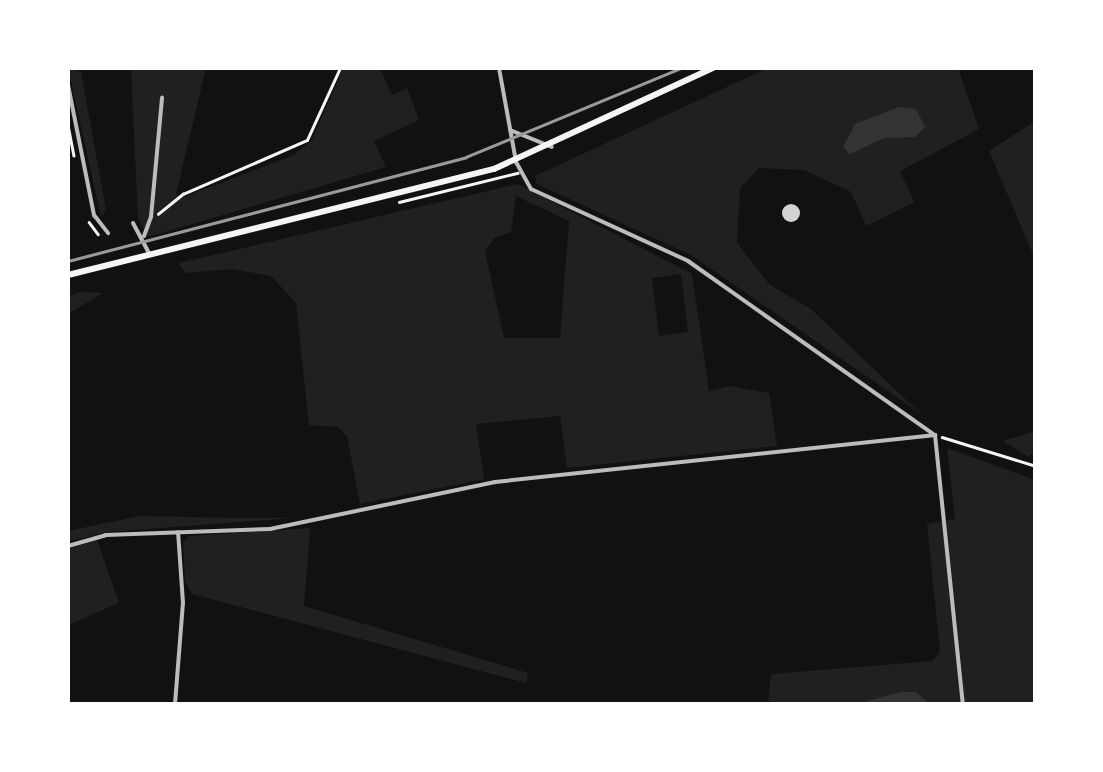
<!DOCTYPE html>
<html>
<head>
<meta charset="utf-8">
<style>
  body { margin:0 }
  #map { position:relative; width:1103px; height:772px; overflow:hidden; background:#111; font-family:"DM Sans",sans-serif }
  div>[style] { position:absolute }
  .green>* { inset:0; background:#202020 }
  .water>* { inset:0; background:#333 }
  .stream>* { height:2.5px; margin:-1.25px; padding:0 1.25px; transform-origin:1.25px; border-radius:1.25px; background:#333 }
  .building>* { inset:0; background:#d3d3d3 }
  .round { border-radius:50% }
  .path>* { height:2.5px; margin:-1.25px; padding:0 1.25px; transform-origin:1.25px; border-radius:1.25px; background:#f5f5f5 }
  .minor>* { height:4px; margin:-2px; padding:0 2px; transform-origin:2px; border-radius:2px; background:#bcbcbc }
  .primary>* { height:6px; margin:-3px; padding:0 3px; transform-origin:3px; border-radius:3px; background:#f5f5f5 }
  .rail>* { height:2.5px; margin:-1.25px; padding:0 1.25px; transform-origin:1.25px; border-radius:1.25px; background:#9a9a9a }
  span { translate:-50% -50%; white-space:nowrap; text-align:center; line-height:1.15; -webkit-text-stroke:8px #fff; paint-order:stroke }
  .frame { position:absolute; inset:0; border:70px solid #fff; pointer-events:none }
</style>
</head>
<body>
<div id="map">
  <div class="green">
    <div style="clip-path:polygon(68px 68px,81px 72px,106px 210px,101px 217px)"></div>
    <div style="clip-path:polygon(131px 68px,206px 68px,176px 194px,181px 198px,294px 155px,312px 140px,342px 71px,351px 68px,380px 68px,392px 95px,407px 88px,419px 120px,374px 141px,386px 167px,148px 237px,138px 219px)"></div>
    <div style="clip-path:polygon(768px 68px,958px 68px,979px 129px,900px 171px,914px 202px,866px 226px,851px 192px,804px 170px,759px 168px,740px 188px,737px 243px,769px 284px,812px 310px,921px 414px,691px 255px,537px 184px,535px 176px)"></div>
    <div style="clip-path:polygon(1035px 121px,1035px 259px,989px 151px)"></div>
    <div style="clip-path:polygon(evenodd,518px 184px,692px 274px,709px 391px,729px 386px,769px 393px,777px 446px,567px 468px,560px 416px,476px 424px,484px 479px,360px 504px,347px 436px,338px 427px,309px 425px,296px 303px,271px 276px,233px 269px,185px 273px,179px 263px,518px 184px,516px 196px,569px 221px,560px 338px,504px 338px,485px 251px,494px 238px,511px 232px,516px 196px,518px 184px,681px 274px,688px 332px,659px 336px,652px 278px,681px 274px)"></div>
    <div style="clip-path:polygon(80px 292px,103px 293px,68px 314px,68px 296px)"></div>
    <div style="clip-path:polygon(1035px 431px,1035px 453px,1029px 456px,1035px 459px,1027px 456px,1003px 441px)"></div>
    <div style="clip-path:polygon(947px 448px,1035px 480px,1035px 704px,768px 704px,771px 674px,932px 661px,940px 652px,927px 524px,955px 519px)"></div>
    <div style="clip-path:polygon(139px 516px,242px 518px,294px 518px,108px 532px,69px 541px,68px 531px)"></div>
    <div style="clip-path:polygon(310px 528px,304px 606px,528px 673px,526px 683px,192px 594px,185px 581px,183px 542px,189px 536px)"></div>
    <div style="clip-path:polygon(97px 540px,119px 603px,68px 625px,68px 549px)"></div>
  </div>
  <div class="water">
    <div style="clip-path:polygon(899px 107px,916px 109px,925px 127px,915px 137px,884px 138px,850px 154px,843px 147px,855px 124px)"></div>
    <div style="clip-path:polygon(901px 692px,916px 692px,929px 704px,856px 704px)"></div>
  </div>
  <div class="stream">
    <div style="left:68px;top:699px;width:5px;rotate:68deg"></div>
  </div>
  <div class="building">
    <div class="round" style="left:782px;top:204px;width:18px;height:18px"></div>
  </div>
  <div class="path">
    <div style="left:68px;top:125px;width:31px;rotate:79deg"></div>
    <div style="left:399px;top:202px;width:122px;rotate:-13.8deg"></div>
    <div style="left:158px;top:214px;width:32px;rotate:-39deg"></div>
    <div style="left:183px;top:194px;width:135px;rotate:-23.5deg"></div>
    <div style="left:307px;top:140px;width:79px;rotate:-65.4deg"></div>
    <div style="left:89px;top:222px;width:15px;rotate:53deg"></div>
    <div style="left:942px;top:437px;width:98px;rotate:17.1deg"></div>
  </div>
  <div class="minor">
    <div style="left:499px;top:68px;width:96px;rotate:79.7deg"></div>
    <div style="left:516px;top:162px;width:31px;rotate:61deg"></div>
    <div style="left:531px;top:189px;width:173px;rotate:24.6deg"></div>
    <div style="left:688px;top:261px;width:302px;rotate:35.2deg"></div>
    <div style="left:935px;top:435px;width:270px;rotate:84.1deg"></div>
    <div style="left:68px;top:85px;width:133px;rotate:78.7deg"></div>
    <div style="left:94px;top:215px;width:23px;rotate:52deg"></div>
    <div style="left:510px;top:130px;width:45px;rotate:22deg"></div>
    <div style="left:133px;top:223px;width:34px;rotate:62deg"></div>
    <div style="left:144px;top:236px;width:20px;rotate:-70deg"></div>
    <div style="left:151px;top:217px;width:120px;rotate:-84.7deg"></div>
    <div style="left:68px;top:546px;width:40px;rotate:-16deg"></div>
    <div style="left:106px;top:535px;width:164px;rotate:-2.1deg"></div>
    <div style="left:270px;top:529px;width:230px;rotate:-11.8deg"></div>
    <div style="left:495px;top:482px;width:443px;rotate:-6.1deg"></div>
    <div style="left:175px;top:704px;width:101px;rotate:-85.5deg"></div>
    <div style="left:183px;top:603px;width:71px;rotate:-94deg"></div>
  </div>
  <div class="primary">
    <div style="left:68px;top:275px;width:439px;rotate:-14deg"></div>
    <div style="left:494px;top:169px;width:241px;rotate:-24.8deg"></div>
  </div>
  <div class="rail">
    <div style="left:68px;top:261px;width:411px;rotate:-14.6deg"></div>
    <div style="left:466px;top:157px;width:233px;rotate:-22.5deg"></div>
  </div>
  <div class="frame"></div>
</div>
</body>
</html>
